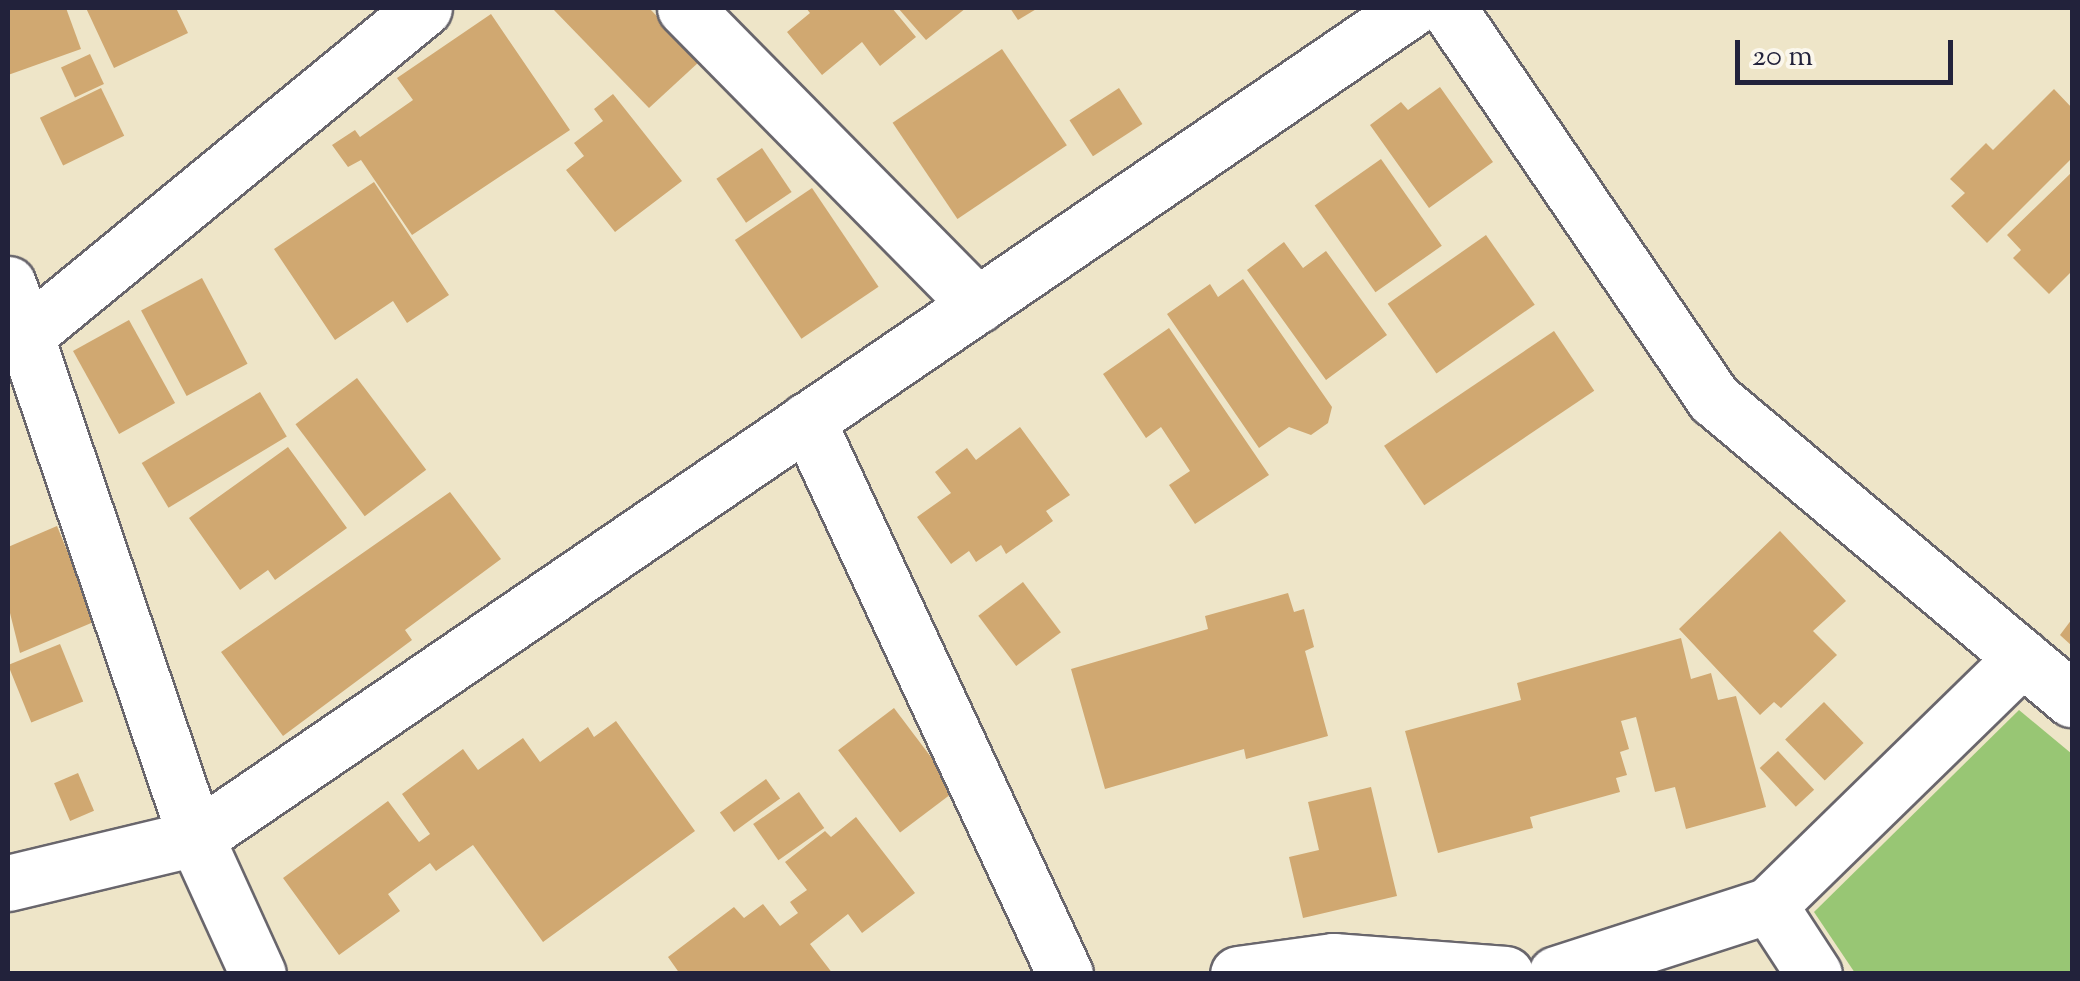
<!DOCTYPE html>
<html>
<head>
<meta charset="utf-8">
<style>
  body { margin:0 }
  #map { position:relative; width:2080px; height:981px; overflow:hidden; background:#eee5c8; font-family:"Sorts Mill Goudy",serif }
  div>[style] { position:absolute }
  .green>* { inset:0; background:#98c674 }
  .building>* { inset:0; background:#d0a871; transform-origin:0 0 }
  .roads { filter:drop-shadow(2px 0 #69666c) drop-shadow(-2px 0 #69666c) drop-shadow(0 2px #69666c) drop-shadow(0 -2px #69666c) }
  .minor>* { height:55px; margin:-27.5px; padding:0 27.5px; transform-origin:27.5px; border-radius:27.5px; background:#fff }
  span { translate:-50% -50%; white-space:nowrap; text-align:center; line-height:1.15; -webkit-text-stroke:9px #fbf7ec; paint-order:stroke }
  .frame { position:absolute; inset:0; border:10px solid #22223b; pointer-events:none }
  .scale { position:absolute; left:1735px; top:40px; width:218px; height:45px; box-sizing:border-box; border:5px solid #22223b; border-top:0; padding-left:12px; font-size:30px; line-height:35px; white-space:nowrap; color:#22223b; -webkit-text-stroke:8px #fbf7ec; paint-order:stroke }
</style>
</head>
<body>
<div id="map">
  <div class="green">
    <div style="clip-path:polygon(2019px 710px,2072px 754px,2072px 973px,1855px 973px,1814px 912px)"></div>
  </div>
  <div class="building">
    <div style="clip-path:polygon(8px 8px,66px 8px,81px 49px,8px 75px)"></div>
    <div style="clip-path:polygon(86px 8px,176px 8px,188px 33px,114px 68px)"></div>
    <div style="clip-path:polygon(552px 8px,649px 8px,700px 61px,649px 108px)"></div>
    <div style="clip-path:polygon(806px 8px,892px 8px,916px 37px,880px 66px,862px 42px,822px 75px,787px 32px,810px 13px)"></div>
    <div style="clip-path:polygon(898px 8px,966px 8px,926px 40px)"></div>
    <div style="clip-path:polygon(1010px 8px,1038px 8px,1018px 20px)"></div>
    <div style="clip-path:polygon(491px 14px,570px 130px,412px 235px,361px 160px,348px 167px,332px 145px,355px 130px,360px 137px,413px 100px,397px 78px)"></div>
    <div style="left:1002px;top:49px;width:116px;height:132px;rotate:56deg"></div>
    <div style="left:90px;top:54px;width:33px;height:32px;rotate:65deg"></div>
    <div style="clip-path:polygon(1440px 87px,1493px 162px,1429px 208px,1370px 125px,1401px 102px,1408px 110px)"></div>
    <div style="left:101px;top:88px;width:53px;height:68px;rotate:64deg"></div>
    <div style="left:1119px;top:88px;width:43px;height:59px;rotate:57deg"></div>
    <div style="clip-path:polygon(2054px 89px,2072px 108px,2072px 158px,1987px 243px,1951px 206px,1965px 193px,1950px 179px,1986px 143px,1993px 150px)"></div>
    <div style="clip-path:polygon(613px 94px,682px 181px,615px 232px,566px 170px,584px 156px,574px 143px,603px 121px,594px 109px)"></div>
    <div style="left:762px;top:148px;width:53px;height:55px;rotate:56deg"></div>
    <div style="left:1381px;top:159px;width:106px;height:81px;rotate:55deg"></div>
    <div style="clip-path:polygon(2072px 172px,2072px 271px,2049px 294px,2013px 258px,2021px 250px,2007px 235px)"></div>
    <div style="clip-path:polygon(374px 182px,449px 295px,407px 323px,393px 301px,335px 340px,274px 249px)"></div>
    <div style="left:812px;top:188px;width:119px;height:93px;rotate:56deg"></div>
    <div style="left:1486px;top:235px;width:85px;height:120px;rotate:55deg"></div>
    <div style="clip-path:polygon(1284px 242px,1303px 268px,1326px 251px,1387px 335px,1326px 380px,1247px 270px)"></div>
    <div style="left:202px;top:278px;width:97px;height:69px;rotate:62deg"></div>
    <div style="clip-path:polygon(1243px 279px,1332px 407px,1328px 423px,1311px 435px,1289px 427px,1259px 448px,1167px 314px,1210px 284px,1218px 297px)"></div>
    <div style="left:129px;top:320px;width:95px;height:64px;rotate:61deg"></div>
    <div style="clip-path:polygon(1169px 328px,1269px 475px,1195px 524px,1169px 485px,1190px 471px,1161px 427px,1146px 438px,1103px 374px)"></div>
    <div style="left:1554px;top:331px;width:72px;height:205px;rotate:56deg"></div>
    <div style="left:357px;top:378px;width:115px;height:77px;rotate:53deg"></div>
    <div style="left:260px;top:392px;width:52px;height:138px;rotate:59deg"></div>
    <div style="clip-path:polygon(1020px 427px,1070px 495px,1046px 511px,1053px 521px,1006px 554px,1001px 545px,976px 562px,969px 551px,951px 564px,917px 517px,951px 493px,935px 472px,967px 448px,976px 460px)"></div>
    <div style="clip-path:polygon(288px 447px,347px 528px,275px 580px,268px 570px,240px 590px,189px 518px)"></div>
    <div style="clip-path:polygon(450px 492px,501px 559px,405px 630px,412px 640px,283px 736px,221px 652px)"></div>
    <div style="clip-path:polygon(57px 526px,96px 621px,20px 653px,8px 605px,8px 547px)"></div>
    <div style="clip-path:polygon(1780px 531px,1846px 601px,1813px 631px,1837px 655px,1781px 708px,1774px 702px,1760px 715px,1679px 629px)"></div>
    <div style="left:1023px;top:582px;width:63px;height:56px;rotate:53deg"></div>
    <div style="clip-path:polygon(1288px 593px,1294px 612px,1304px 609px,1314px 647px,1305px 651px,1328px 736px,1246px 759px,1244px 749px,1105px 789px,1071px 669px,1208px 629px,1205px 616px)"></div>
    <div style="clip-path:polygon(2072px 619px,2072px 646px,2060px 635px)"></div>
    <div style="clip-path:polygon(1681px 638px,1691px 679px,1711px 673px,1718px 700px,1736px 696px,1766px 807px,1686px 829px,1675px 787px,1655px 792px,1636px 717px,1621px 721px,1629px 749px,1620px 752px,1627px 775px,1616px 778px,1620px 792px,1530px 817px,1533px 828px,1438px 853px,1405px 731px,1521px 700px,1517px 683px)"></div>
    <div style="left:60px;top:644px;width:62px;height:56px;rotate:68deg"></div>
    <div style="left:1824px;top:702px;width:57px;height:54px;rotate:46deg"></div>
    <div style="left:894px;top:708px;width:103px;height:70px;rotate:53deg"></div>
    <div style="clip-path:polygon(616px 721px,695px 831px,543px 942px,473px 845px,436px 871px,430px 863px,388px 894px,400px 911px,339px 955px,283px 878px,388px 801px,419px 842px,430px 834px,402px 794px,463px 749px,478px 770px,523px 738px,540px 762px,588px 727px,594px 737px)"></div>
    <div style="left:1778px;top:751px;width:53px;height:25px;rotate:47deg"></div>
    <div style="left:78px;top:773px;width:41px;height:26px;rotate:67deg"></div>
    <div style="left:766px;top:779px;width:24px;height:57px;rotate:54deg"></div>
    <div style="clip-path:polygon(1371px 787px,1397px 896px,1303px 918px,1289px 857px,1319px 850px,1308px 802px)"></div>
    <div style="left:799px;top:792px;width:44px;height:56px;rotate:55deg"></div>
    <div style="clip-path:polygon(856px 817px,915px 893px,862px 933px,848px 914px,810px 944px,833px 974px,680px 974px,668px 957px,734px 907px,744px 918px,763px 904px,780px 926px,798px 913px,790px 902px,807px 890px,785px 862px,825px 831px,831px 837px)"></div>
  </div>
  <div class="roads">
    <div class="minor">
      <div style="left:685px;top:8px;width:417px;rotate:45.4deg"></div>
      <div style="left:1448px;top:8px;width:473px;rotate:55.8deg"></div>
      <div style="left:1714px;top:399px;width:467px;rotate:40deg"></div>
      <div style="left:8px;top:284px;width:585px;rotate:71.26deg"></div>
      <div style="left:196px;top:838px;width:149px;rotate:65.5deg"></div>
      <div style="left:26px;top:335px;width:515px;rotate:-39.41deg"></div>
      <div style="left:807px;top:420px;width:611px;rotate:65.03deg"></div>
      <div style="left:8px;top:883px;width:193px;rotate:-13.5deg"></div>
      <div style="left:196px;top:838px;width:1472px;rotate:-34.32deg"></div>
      <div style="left:1769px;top:905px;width:82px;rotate:56.9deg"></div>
      <div style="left:1238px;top:974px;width:96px;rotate:-7.8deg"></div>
      <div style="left:1333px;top:961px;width:173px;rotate:4.3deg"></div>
      <div style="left:1556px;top:974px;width:224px;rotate:-17.9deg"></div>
      <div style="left:1769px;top:905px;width:354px;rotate:-44.3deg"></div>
    </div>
  </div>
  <div class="frame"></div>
  <div class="scale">20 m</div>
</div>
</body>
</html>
